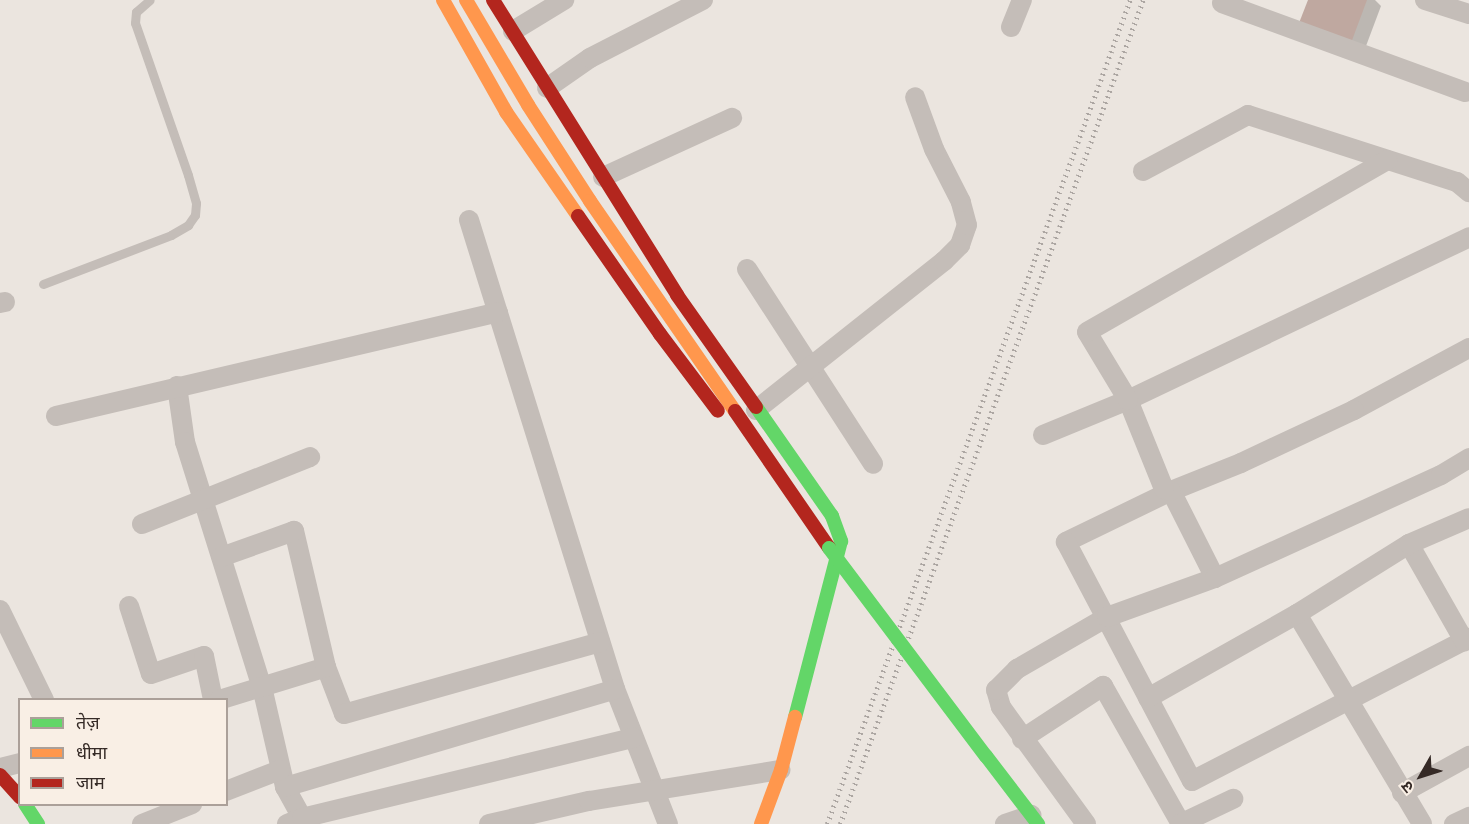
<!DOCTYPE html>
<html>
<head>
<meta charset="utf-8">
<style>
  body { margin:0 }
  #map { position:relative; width:1469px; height:824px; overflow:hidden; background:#ebe5df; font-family:Mulish,"Noto Sans Devanagari",sans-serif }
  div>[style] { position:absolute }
  .shadow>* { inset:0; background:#0003 }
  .building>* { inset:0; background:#bfa8a0 }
  .lane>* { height:9px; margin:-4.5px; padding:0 4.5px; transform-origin:4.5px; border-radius:4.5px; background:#c4bdb8 }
  .street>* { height:20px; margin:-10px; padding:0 10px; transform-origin:10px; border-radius:10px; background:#c4bdb8 }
  .fast>* { height:14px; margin:-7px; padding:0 7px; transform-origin:7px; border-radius:7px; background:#63d668 }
  .slow>* { height:14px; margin:-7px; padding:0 7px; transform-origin:7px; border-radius:7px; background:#ff974d }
  .jam>* { height:14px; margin:-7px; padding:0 7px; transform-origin:7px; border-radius:7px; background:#b3261e }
  .rail>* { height:4.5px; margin-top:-2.25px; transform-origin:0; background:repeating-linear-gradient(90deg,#aca6a2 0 1.5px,transparent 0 6px) }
  .fast-bridge>* { height:14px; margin:-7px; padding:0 7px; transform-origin:7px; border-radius:7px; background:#63d668 }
  span { translate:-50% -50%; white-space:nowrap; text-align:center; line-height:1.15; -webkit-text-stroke:6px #f9efe5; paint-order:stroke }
  .legend { position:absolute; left:18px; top:698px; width:210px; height:108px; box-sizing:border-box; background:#f9efe5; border:2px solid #aba099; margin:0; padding:8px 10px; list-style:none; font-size:18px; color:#352a26 }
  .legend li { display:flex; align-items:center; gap:12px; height:30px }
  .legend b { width:30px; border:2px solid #aba099 }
  .north { position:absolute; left:1391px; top:746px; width:60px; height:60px; -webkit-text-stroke:4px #f9efe5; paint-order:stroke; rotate:231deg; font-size:16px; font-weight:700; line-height:24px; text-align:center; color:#352a26 }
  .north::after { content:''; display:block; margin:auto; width:21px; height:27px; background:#352a26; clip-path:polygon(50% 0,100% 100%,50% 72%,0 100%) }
</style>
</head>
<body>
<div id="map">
  <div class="shadow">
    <div style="clip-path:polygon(1309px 0,1375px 0,1381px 6px,1363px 54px)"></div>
  </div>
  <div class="building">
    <div style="clip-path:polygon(1308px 0,1367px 0,1351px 43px,1299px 23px)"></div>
  </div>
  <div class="lane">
    <div style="left:43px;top:284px;width:137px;rotate:-20.9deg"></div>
    <div style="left:171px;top:235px;width:20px;rotate:-30deg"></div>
    <div style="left:188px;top:225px;width:12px;rotate:-55deg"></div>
    <div style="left:195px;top:215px;width:12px;rotate:-85deg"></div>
    <div style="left:196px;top:203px;width:29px;rotate:-106deg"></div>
    <div style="left:188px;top:175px;width:161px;rotate:-109.2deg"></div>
    <div style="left:135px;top:23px;width:11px;rotate:-85deg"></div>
    <div style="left:136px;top:12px;width:18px;rotate:-41deg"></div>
  </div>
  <div class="street">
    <div style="left:1425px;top:0;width:46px;rotate:17.7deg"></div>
    <div style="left:1222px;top:3px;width:259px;rotate:20.1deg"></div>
    <div style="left:1011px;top:27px;width:29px;rotate:-68deg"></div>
    <div style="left:513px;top:31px;width:60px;rotate:-31.3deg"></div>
    <div style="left:547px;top:88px;width:52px;rotate:-34.9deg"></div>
    <div style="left:590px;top:58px;width:127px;rotate:-27.2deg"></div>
    <div style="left:1143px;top:171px;width:119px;rotate:-28.1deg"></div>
    <div style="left:1248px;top:115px;width:219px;rotate:17.8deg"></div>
    <div style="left:1457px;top:182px;width:16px;rotate:40deg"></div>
    <div style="left:603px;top:177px;width:142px;rotate:-24.6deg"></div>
    <div style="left:469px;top:220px;width:491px;rotate:72.7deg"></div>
    <div style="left:615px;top:689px;width:145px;rotate:68.6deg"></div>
    <div style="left:747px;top:269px;width:232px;rotate:57.1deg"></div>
    <div style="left:0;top:303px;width:5px;rotate:-11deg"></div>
    <div style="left:1469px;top:348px;width:131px;rotate:151.7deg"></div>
    <div style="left:1354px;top:410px;width:125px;rotate:154.9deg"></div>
    <div style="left:1241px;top:463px;width:75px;rotate:158.2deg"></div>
    <div style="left:1171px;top:491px;width:117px;rotate:154.1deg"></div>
    <div style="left:1066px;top:542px;width:270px;rotate:62.2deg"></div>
    <div style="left:1192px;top:781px;width:312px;rotate:-27.3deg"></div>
    <div style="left:177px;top:386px;width:57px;rotate:81.9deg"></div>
    <div style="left:185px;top:442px;width:257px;rotate:72.6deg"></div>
    <div style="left:262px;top:687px;width:103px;rotate:77deg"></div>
    <div style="left:285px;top:787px;width:35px;rotate:61deg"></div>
    <div style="left:756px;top:410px;width:240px;rotate:-38.4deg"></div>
    <div style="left:944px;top:261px;width:23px;rotate:-45deg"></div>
    <div style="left:960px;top:245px;width:21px;rotate:-71deg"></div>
    <div style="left:967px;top:225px;width:24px;rotate:-105deg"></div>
    <div style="left:961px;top:202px;width:59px;rotate:-117deg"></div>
    <div style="left:934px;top:149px;width:55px;rotate:-110.1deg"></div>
    <div style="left:56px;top:416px;width:454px;rotate:-13.2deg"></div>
    <div style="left:1043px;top:435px;width:92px;rotate:-22.4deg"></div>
    <div style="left:1128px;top:400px;width:378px;rotate:-25.5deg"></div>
    <div style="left:142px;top:524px;width:181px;rotate:-21.7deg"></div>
    <div style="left:1409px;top:544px;width:112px;rotate:60.4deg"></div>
    <div style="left:1215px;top:578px;width:97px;rotate:-116.8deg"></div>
    <div style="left:1171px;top:491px;width:7px;rotate:-164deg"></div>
    <div style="left:1164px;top:489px;width:96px;rotate:-112deg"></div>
    <div style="left:1128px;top:400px;width:79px;rotate:-121.1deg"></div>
    <div style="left:1087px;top:332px;width:346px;rotate:-29.8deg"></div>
    <div style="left:129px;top:606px;width:71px;rotate:72.1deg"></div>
    <div style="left:151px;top:674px;width:56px;rotate:-18.8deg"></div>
    <div style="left:204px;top:656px;width:45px;rotate:78.4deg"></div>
    <div style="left:0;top:610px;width:100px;rotate:63.9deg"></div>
    <div style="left:1297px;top:614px;width:244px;rotate:59.2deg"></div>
    <div style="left:326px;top:667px;width:50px;rotate:69deg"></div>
    <div style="left:344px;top:714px;width:266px;rotate:-15.7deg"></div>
    <div style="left:1148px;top:698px;width:171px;rotate:-29.4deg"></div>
    <div style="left:1297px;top:614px;width:132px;rotate:-32deg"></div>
    <div style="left:1409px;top:544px;width:65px;rotate:-23.4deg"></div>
    <div style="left:219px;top:700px;width:112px;rotate:-17.1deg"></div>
    <div style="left:326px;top:667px;width:140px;rotate:-103.2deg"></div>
    <div style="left:294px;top:531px;width:77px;rotate:160.4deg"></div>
    <div style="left:1022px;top:739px;width:97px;rotate:-33.2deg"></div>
    <div style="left:1103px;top:686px;width:159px;rotate:60.5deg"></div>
    <div style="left:0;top:768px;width:21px;rotate:-14deg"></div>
    <div style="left:285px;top:787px;width:344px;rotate:-16.5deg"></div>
    <div style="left:226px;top:791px;width:58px;rotate:-21.3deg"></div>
    <div style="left:1402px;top:793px;width:77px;rotate:-28.9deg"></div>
    <div style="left:142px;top:824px;width:54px;rotate:-21.8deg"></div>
    <div style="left:287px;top:824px;width:16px;rotate:-22deg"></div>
    <div style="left:302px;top:818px;width:341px;rotate:-13.6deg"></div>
    <div style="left:489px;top:824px;width:103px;rotate:-13deg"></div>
    <div style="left:589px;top:801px;width:194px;rotate:-9.2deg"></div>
    <div style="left:1005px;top:824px;width:28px;rotate:-19deg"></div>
    <div style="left:1086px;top:824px;width:145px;rotate:-126deg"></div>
    <div style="left:1001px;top:707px;width:18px;rotate:-106deg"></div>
    <div style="left:996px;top:690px;width:30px;rotate:-45deg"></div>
    <div style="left:1017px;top:669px;width:104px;rotate:-30deg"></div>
    <div style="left:1107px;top:617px;width:115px;rotate:-19.9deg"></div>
    <div style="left:1215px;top:578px;width:248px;rotate:-24.5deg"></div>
    <div style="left:1441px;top:475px;width:33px;rotate:-31deg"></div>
    <div style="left:1180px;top:824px;width:59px;rotate:-25.3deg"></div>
    <div style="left:1454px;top:824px;width:17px;rotate:-25deg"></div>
  </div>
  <div class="fast">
    <div style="left:756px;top:407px;width:133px;rotate:55.1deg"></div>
    <div style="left:832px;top:516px;width:27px;rotate:70deg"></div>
    <div style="left:841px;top:541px;width:182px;rotate:104.6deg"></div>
    <div style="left:986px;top:756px;width:86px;rotate:52.6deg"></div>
    <div style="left:25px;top:804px;width:24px;rotate:57deg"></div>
  </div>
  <div class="slow">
    <div style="left:443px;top:0;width:129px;rotate:60.6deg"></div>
    <div style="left:506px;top:112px;width:126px;rotate:55.3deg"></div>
    <div style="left:466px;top:0;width:122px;rotate:59.4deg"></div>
    <div style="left:528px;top:105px;width:114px;rotate:57.1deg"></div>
    <div style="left:590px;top:201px;width:255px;rotate:55.4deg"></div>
    <div style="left:761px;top:824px;width:58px;rotate:-69.7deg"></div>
    <div style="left:781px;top:770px;width:55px;rotate:-75.2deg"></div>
  </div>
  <div class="jam">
    <div style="left:493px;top:0;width:348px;rotate:58deg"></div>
    <div style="left:677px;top:295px;width:137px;rotate:54.8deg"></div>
    <div style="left:578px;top:216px;width:144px;rotate:55.2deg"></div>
    <div style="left:660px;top:334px;width:96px;rotate:53deg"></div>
    <div style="left:735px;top:411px;width:166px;rotate:55.5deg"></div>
    <div style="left:0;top:775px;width:30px;rotate:48deg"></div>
  </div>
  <div class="rail">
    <div style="left:827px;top:824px;width:878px;rotate:-69.81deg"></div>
    <div style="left:840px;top:824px;width:878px;rotate:-69.81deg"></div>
  </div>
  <div class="fast-bridge">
    <div style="left:829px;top:548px;width:261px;rotate:53deg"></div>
  </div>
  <ul class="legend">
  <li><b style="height:8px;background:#63d668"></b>तेज़</li>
  <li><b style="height:8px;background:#ff974d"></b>धीमा</li>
  <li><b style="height:8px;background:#b3261e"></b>जाम</li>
  </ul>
  <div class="north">उ</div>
</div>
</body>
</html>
